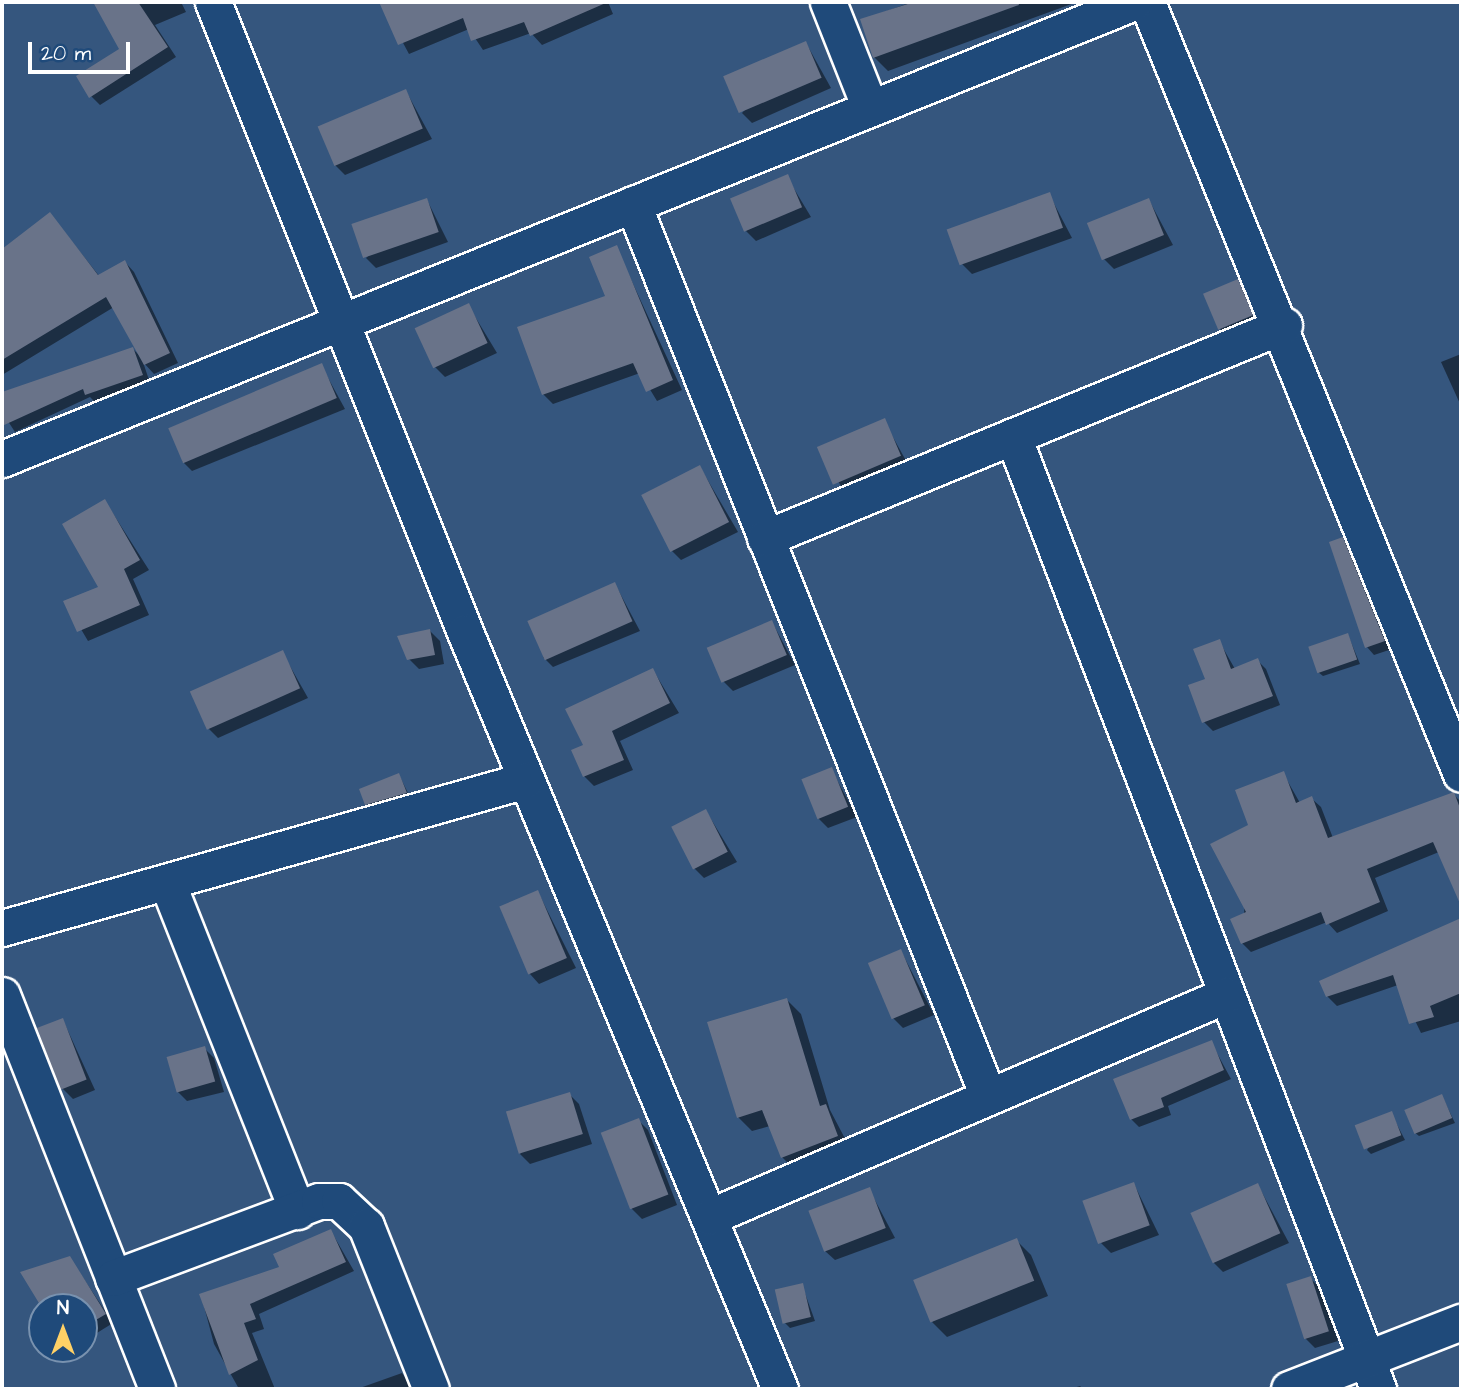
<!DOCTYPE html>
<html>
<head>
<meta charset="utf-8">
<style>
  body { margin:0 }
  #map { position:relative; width:1463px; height:1391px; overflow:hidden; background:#35567e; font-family:"Architects Daughter",sans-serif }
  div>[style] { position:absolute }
  .shadow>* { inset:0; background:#0007 }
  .building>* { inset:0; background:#697389; transform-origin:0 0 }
  .roads { filter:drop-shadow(2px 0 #fff) drop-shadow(-2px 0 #fff) drop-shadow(0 2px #fff) drop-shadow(0 -2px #fff) }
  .street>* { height:35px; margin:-17.5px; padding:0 17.5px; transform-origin:17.5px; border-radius:17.5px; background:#1f4a7a }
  span { translate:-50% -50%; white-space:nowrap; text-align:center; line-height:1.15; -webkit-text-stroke:5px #1f4a7a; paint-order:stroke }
  .frame { position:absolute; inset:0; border:4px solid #fff; pointer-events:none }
  .north { position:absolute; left:28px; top:1293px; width:70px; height:70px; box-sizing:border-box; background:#1f4a7a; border:2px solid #7992af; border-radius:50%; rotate:0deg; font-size:19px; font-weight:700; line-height:28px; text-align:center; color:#fff }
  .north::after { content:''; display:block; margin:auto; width:24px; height:32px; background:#ffd166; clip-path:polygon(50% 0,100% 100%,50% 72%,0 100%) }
  .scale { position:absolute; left:28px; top:42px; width:102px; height:32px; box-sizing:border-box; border:4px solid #fff; border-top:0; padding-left:9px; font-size:21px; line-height:24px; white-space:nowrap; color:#fff; -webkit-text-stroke:5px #1f4a7a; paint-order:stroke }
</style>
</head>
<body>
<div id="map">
  <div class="shadow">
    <div style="clip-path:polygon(95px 2px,181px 2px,186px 12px,155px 25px,176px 57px,100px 105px,91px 96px,121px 49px)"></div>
    <div style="clip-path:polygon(381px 2px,608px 2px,613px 14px,542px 45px,531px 33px,483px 50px,469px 29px,409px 54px)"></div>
    <div style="clip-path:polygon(912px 2px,1077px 2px,888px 71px,874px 57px,862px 20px)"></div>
    <div style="clip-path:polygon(806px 43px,831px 88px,752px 123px,742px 113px)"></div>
    <div style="clip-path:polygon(406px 91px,432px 139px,345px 175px,335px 165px)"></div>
    <div style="clip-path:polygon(787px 177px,811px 217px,756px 241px,746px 231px)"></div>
    <div style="clip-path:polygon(1049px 194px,1072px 238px,972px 274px,962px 264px)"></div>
    <div style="clip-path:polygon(427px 200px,448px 242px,376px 268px,366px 258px)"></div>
    <div style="clip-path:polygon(1149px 200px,1173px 245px,1114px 269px,1104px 259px)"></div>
    <div style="clip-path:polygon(50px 214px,100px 277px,125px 262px,134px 272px,178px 363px,154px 374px,143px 362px,150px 383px,95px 402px,90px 397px,15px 432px,2px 412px,2px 394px,133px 349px,139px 355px,114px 307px,2px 375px,2px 324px,33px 307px,2px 267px,2px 251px)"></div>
    <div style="clip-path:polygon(616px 247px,682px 390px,657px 401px,640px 373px,553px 404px,543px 394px,607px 297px)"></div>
    <div style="clip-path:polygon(1238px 281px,1261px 325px,1229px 338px,1219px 328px)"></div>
    <div style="clip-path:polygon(468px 305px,497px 353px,445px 377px,435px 367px)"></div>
    <div style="clip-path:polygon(1461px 354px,1461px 406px,1441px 362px)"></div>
    <div style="clip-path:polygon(321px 365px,345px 409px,192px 471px,182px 461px)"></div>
    <div style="clip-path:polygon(884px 421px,909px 466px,845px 493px,819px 448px)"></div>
    <div style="clip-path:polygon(700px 467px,738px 532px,681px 560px,671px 550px)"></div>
    <div style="clip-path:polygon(105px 501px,149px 570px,133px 579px,149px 615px,88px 641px,65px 602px,100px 588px)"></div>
    <div style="clip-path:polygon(1343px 539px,1350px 547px,1392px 649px,1374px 655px,1367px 647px)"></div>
    <div style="clip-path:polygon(615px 584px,640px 631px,553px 667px,543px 657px)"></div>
    <div style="clip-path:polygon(772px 622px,795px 665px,733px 691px,723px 681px)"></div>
    <div style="clip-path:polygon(430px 631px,440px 641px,444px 664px,419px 669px,409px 659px)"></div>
    <div style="clip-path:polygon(1348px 635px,1360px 664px,1323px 676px,1318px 672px)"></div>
    <div style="clip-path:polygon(1219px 641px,1235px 669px,1257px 660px,1266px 669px,1280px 705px,1213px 731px,1204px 722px)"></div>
    <div style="clip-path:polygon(282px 652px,308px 698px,218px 738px,208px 728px)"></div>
    <div style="clip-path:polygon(653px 670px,679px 713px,620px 741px,633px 770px,594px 786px,584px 776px,585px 746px)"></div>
    <div style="clip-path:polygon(831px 769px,857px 817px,828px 828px,818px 818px)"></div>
    <div style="clip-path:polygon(1283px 773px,1300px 803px,1311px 798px,1321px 807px,1333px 838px,1453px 794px,1461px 802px,1461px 901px,1439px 852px,1375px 878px,1388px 911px,1337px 933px,1327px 922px,1251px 952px,1242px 943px,1250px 826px)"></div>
    <div style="clip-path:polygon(399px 775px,410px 797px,371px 808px,367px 804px)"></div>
    <div style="clip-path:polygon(706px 811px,737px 862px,704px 878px,694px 868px)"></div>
    <div style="clip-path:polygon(538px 892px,576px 968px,539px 984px,530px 974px)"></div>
    <div style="clip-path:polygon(1461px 920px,1461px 1021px,1421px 1033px,1398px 985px,1337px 1006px,1327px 996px,1321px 982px)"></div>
    <div style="clip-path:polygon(901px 951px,934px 1015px,903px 1028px,893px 1018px)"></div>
    <div style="clip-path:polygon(787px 1000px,801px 1014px,830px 1110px,851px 1150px,796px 1171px,782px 1157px,770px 1126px,752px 1131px,738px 1117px)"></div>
    <div style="clip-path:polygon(63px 1020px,95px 1090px,73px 1099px,63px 1089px)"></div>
    <div style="clip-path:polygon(1211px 1042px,1231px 1079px,1168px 1106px,1171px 1115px,1139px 1127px,1131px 1119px)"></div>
    <div style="clip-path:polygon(204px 1048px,214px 1058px,224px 1092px,187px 1101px,177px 1091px)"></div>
    <div style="clip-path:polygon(569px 1094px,579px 1104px,592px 1144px,530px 1164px,520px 1154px)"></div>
    <div style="clip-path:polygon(1442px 1096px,1455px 1123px,1419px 1136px,1414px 1132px)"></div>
    <div style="clip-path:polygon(1391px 1113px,1405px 1140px,1371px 1154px,1367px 1150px)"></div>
    <div style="clip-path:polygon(638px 1120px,648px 1130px,677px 1205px,642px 1219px,632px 1209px)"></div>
    <div style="clip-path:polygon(1134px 1184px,1159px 1235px,1111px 1253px,1101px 1243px)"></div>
    <div style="clip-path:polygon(1258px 1185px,1289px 1243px,1223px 1272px,1213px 1262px)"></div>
    <div style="clip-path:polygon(869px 1189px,895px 1238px,835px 1260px,825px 1251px)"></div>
    <div style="clip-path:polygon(331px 1231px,354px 1271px,259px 1314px,264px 1329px,252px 1333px,275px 1389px,239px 1389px,214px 1344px,201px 1295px,281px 1268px)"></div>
    <div style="clip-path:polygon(1016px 1240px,1031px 1255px,1048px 1296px,947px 1337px,932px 1322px)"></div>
    <div style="clip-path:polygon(70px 1258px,113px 1323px,84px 1341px,84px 1307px)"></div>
    <div style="clip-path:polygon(1310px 1278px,1320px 1288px,1338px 1341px,1315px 1348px,1305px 1338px)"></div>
    <div style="clip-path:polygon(802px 1285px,815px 1321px,790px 1328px,785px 1323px)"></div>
    <div style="clip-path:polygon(402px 1373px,413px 1389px,357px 1389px)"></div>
    <div style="clip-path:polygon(1080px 1386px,1083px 1389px,1070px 1389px)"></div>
  </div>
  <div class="building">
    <div style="clip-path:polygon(93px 2px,138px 2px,168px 47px,89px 98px,76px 76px,119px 49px)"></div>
    <div style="clip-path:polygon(379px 2px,608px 2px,530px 36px,524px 22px,471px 41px,463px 18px,398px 45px)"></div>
    <div style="clip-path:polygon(914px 2px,1018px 2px,1019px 5px,873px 58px,860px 19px)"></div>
    <div style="left:806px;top:41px;width:40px;height:90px;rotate:67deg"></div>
    <div style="left:406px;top:89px;width:43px;height:96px;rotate:67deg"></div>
    <div style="left:788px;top:174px;width:36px;height:63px;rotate:67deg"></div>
    <div style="left:1050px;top:192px;width:38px;height:110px;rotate:70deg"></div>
    <div style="left:427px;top:198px;width:36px;height:80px;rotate:71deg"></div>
    <div style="left:1149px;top:198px;width:40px;height:67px;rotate:68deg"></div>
    <div style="clip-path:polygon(50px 212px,98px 275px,125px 260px,170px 353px,144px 365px,106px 297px,2px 360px,2px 249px)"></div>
    <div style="clip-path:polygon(617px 245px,673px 380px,646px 392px,633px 363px,542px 395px,517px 327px,605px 296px,589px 257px)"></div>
    <div style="left:1238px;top:279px;width:39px;height:38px;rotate:67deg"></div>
    <div style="left:469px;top:303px;width:44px;height:60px;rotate:65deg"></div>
    <div style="clip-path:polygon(133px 347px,143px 375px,85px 395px,83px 389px,2px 426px,2px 392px)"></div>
    <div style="left:322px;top:363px;width:38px;height:167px;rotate:67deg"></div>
    <div style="left:885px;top:418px;width:41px;height:74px;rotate:67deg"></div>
    <div style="left:700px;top:465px;width:64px;height:66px;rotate:63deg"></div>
    <div style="clip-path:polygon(105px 499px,140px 560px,124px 569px,140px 605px,77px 632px,63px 601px,98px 587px,62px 524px)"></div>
    <div style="clip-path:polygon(1343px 537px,1385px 641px,1365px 648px,1329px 542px)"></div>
    <div style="left:615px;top:582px;width:43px;height:96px;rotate:66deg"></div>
    <div style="left:772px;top:620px;width:38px;height:71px;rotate:67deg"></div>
    <div style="clip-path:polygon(430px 629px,435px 655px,407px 660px,397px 636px)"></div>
    <div style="left:1348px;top:633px;width:28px;height:42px;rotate:71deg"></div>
    <div style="clip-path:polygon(1220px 639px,1231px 669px,1258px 658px,1273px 696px,1202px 723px,1188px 685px,1205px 679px,1193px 649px)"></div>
    <div style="left:283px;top:650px;width:42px;height:102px;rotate:66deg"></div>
    <div style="clip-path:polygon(653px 668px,670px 703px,612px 731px,624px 760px,583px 777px,571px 750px,583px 745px,565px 709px)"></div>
    <div style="left:832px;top:767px;width:43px;height:33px;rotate:68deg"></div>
    <div style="clip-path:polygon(1284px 771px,1296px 803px,1312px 796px,1328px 838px,1454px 792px,1461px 811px,1461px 906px,1433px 842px,1367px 869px,1380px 902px,1326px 925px,1321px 912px,1241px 944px,1230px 919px,1246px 912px,1210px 844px,1248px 825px,1235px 790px)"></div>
    <div style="clip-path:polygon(399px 773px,407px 793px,365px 805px,359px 789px)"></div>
    <div style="left:706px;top:809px;width:48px;height:39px;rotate:63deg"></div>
    <div style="left:538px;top:890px;width:74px;height:42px;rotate:67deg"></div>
    <div style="clip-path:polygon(1461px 918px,1461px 993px,1430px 1006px,1434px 1017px,1409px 1024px,1393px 975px,1326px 997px,1319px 981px)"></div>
    <div style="left:901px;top:949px;width:61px;height:36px;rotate:67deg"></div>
    <div style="clip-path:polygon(787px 998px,820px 1106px,826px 1104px,838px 1136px,781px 1158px,762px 1110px,737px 1118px,707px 1022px)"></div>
    <div style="left:63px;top:1018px;width:66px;height:28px;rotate:69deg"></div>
    <div style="clip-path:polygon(1212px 1040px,1224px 1070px,1161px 1098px,1164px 1107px,1130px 1120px,1113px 1079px)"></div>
    <div style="left:205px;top:1046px;width:37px;height:40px;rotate:74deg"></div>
    <div style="left:570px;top:1092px;width:44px;height:67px;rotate:73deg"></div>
    <div style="left:1442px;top:1094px;width:26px;height:41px;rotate:67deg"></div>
    <div style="left:1392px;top:1111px;width:26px;height:40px;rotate:69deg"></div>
    <div style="left:639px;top:1118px;width:82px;height:41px;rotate:69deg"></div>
    <div style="left:1134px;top:1182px;width:46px;height:55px;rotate:70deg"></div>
    <div style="left:1258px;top:1183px;width:55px;height:74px;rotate:66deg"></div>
    <div style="left:870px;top:1187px;width:44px;height:66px;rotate:69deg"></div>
    <div style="clip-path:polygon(331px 1229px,346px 1262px,250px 1304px,256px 1319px,244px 1323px,258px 1360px,229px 1375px,199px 1294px,279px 1267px,273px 1254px)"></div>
    <div style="left:1017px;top:1238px;width:46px;height:112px;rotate:68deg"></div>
    <div style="clip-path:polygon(70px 1256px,106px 1314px,84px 1327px,84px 1307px,42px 1308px,20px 1272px)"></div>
    <div style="left:1311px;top:1276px;width:58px;height:26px;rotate:72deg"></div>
    <div style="left:803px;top:1283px;width:35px;height:29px;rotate:77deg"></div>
  </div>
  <div class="roads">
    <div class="street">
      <div style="left:213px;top:2px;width:679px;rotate:68.2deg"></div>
      <div style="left:465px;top:632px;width:820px;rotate:67.41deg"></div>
      <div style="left:828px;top:2px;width:114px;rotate:68.4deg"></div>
      <div style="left:1147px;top:2px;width:833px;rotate:67.87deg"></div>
      <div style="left:633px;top:204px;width:960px;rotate:68.3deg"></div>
      <div style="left:1013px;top:436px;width:1021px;rotate:69.04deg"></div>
      <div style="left:2px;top:459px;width:1221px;rotate:-21.98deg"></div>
      <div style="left:765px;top:538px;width:561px;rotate:-22.31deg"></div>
      <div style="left:167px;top:882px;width:354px;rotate:68.4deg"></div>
      <div style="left:2px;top:928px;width:544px;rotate:-15.77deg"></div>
      <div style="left:2px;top:995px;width:423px;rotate:68.5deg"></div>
      <div style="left:709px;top:1217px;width:563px;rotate:-23.24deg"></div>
      <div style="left:113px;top:1278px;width:220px;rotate:-20.5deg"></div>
      <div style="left:319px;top:1201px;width:20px"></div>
      <div style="left:339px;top:1201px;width:37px;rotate:43deg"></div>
      <div style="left:366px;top:1226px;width:175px;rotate:68.3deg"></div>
      <div style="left:1289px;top:1389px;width:185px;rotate:-21.3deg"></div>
    </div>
  </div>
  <div class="frame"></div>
  <div class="north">N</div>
  <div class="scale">20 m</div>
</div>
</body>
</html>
